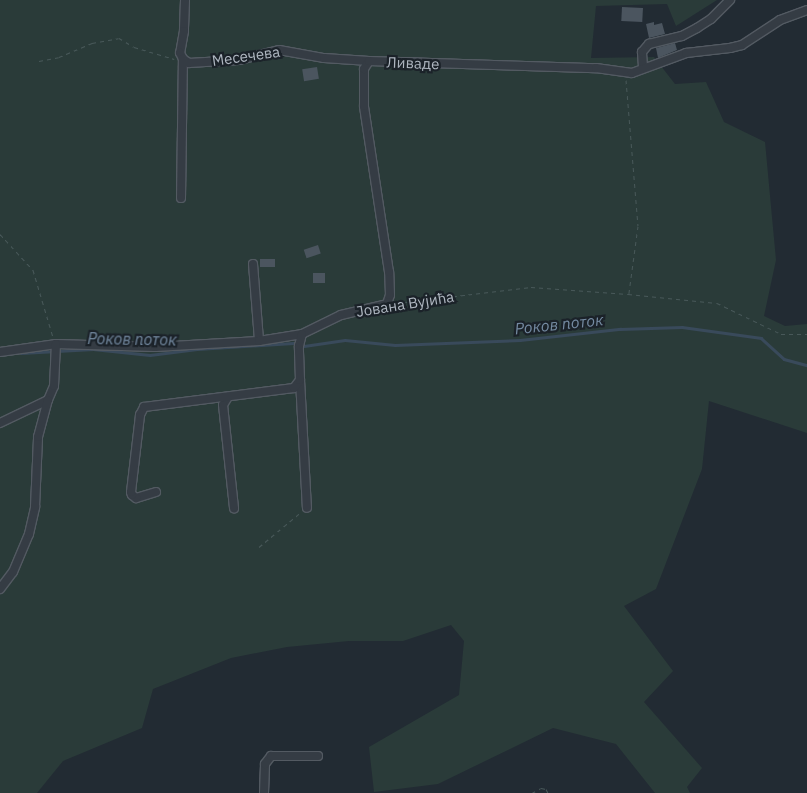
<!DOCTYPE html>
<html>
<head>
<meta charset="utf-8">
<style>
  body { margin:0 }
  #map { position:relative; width:807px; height:793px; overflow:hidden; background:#222b33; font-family:"IBM Plex Sans",sans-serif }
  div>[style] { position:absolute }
  .green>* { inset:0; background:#2a3b39 }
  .stream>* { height:2.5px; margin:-1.25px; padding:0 1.25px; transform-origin:1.25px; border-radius:1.25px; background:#394a5b }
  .building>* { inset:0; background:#4b555f; transform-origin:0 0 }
  .path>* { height:1px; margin-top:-0.5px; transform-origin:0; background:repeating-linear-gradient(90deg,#485859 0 4px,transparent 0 8px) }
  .roads { filter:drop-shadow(1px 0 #535a62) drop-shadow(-1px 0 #535a62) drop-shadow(0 1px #535a62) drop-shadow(0 -1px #535a62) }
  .minor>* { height:8px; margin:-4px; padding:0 4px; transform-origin:4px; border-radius:4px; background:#353c44 }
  span { translate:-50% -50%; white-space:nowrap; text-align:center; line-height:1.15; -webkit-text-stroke:4.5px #1b2229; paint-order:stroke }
  .street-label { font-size:15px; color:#afb7c1 }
  .water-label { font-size:16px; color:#748aa1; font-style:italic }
</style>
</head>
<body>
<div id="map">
  <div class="green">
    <div style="clip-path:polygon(0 0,717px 0,676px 26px,667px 4px,596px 6px,591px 58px,654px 57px,675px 84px,706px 82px,724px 122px,765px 142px,776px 260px,764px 316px,785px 326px,807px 324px,807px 433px,709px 401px,702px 469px,656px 589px,624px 606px,673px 671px,644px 702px,702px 768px,687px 787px,690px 793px,655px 793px,616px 744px,553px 728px,438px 784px,374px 792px,369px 747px,459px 695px,464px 641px,451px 625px,403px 641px,349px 641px,287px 647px,231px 658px,153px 689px,142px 728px,63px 761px,37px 793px,0 793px)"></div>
  </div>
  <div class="stream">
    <div style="left:304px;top:346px;width:41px;rotate:-8.3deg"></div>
    <div style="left:345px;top:340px;width:50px;rotate:5.7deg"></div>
    <div style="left:395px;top:345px;width:125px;rotate:-2.3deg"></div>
    <div style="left:520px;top:340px;width:101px;rotate:-6.3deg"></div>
    <div style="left:620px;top:329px;width:62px;rotate:-1.8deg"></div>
    <div style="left:682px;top:327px;width:80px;rotate:7.9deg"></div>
    <div style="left:761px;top:338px;width:31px;rotate:42deg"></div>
    <div style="left:784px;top:359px;width:24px;rotate:15deg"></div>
    <div style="left:21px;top:353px;width:72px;rotate:-3.2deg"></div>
    <div style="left:93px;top:349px;width:57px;rotate:6deg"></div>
    <div style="left:150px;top:355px;width:47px;rotate:-7.3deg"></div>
    <div style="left:197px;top:349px;width:96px;rotate:-3.6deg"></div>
  </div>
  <div class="building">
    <div style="left:622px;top:7px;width:21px;height:14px;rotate:3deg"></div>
    <div style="clip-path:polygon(654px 22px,654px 25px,662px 23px,665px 34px,649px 38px,646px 24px)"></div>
    <div style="clip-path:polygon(675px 43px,677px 50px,658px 58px,656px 48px)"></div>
    <div style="left:317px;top:67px;width:12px;height:15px;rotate:81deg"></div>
    <div style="left:318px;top:245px;width:9px;height:15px;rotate:72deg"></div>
    <div style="left:260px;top:259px;width:15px;height:8px"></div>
    <div style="left:313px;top:273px;width:12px;height:10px"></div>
  </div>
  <div class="path">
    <div style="left:39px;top:61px;width:20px;rotate:-11deg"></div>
    <div style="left:59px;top:57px;width:36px;rotate:-23deg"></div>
    <div style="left:92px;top:43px;width:27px;rotate:-10deg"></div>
    <div style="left:119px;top:38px;width:17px;rotate:31deg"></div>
    <div style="left:134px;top:47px;width:42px;rotate:16.7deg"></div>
    <div style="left:626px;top:80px;width:146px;rotate:85.3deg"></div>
    <div style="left:638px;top:226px;width:68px;rotate:97.7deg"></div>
    <div style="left:0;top:234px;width:49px;rotate:47.5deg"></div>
    <div style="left:33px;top:270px;width:70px;rotate:73.4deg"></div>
    <div style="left:397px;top:303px;width:135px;rotate:-6.8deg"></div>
    <div style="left:531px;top:287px;width:97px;rotate:4.1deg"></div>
    <div style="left:628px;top:294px;width:89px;rotate:5.8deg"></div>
    <div style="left:717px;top:303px;width:71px;rotate:25.8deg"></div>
    <div style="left:781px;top:334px;width:26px"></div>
    <div style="left:259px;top:547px;width:53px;rotate:-39.7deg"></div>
    <div style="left:532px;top:793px;width:10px;rotate:-29deg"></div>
    <div style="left:541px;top:788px;width:5px;rotate:11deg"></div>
    <div style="left:546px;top:789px;width:4px;rotate:63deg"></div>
  </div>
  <div class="roads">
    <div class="minor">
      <div style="left:185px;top:0;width:31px;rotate:92deg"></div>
      <div style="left:184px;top:31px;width:22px;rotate:100deg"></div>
      <div style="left:180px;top:53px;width:7px;rotate:63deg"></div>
      <div style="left:183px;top:59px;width:7px;rotate:34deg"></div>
      <div style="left:189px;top:63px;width:50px;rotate:-3.4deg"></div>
      <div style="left:239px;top:60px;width:41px;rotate:-14deg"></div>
      <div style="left:279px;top:50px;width:46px;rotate:10.1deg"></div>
      <div style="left:324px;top:58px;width:45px;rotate:3.8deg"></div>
      <div style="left:643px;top:67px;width:15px;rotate:-94deg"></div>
      <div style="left:642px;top:52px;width:11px;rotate:-49deg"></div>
      <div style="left:649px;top:44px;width:34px;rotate:-14deg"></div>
      <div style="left:682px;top:36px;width:17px;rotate:-28deg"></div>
      <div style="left:697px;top:28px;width:17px;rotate:-33deg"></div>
      <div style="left:711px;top:19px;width:27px;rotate:-45deg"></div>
      <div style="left:181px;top:198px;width:139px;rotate:-89.2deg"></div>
      <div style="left:253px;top:264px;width:77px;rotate:85.5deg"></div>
      <div style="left:0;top:352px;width:57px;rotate:-8.1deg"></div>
      <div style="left:56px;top:344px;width:99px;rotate:1.7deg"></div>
      <div style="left:155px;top:347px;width:104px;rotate:-3.3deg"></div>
      <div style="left:259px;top:341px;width:44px;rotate:-9.2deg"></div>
      <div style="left:302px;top:334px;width:43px;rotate:-26deg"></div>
      <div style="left:341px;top:315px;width:47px;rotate:-13.4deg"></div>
      <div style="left:387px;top:304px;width:9px;rotate:-72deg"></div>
      <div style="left:390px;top:295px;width:23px;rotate:-92deg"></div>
      <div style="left:389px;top:272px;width:168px;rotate:-98.6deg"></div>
      <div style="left:364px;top:106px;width:37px;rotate:-90deg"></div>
      <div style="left:364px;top:69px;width:9px;rotate:-58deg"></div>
      <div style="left:369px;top:61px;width:227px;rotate:1.8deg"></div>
      <div style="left:596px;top:68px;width:36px;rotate:8deg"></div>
      <div style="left:632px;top:73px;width:58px;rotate:-20.3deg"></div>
      <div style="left:686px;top:53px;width:44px;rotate:-6.5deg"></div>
      <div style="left:730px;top:48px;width:12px;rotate:-14deg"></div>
      <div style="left:742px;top:45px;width:45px;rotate:-33.3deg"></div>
      <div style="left:780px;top:20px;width:29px;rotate:-20deg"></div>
      <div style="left:300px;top:380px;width:128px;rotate:86.9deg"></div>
      <div style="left:228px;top:397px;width:9px;rotate:122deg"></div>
      <div style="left:223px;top:405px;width:104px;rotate:83.9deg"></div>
      <div style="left:0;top:423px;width:53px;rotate:-25.6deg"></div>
      <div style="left:48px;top:400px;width:15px;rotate:-67deg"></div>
      <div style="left:54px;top:386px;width:42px;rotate:-87.3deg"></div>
      <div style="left:156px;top:492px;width:21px;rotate:163deg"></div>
      <div style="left:136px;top:498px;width:5px;rotate:-143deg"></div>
      <div style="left:132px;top:495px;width:3px;rotate:-108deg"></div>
      <div style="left:131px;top:492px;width:78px;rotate:-83.3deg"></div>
      <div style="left:140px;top:415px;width:9px;rotate:-63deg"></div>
      <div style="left:144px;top:407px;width:151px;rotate:-7.2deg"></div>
      <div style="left:294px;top:388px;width:10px;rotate:-53deg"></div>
      <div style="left:300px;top:380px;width:34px;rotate:-92deg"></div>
      <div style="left:299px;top:346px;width:12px;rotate:-76deg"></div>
      <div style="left:0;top:589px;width:21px;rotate:-53deg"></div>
      <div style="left:13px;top:572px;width:41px;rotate:-67.2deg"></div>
      <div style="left:29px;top:534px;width:28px;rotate:-77deg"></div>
      <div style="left:35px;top:507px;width:70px;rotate:-87.5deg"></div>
      <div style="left:38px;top:437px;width:38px;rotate:-75deg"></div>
      <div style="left:264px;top:793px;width:29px;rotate:-88deg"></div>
      <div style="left:265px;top:764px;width:10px;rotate:-53deg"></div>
      <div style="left:271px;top:756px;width:47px"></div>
    </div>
  </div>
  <div class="street-label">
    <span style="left:246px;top:56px;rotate:-8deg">Месечева</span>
    <span style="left:413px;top:63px;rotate:2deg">Ливаде</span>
    <span style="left:405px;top:304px;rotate:-9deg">Јована Вујића</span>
  </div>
  <div class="water-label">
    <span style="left:559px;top:324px;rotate:-6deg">Роков поток</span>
    <span style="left:132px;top:339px;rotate:1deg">Роков поток</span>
  </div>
</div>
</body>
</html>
